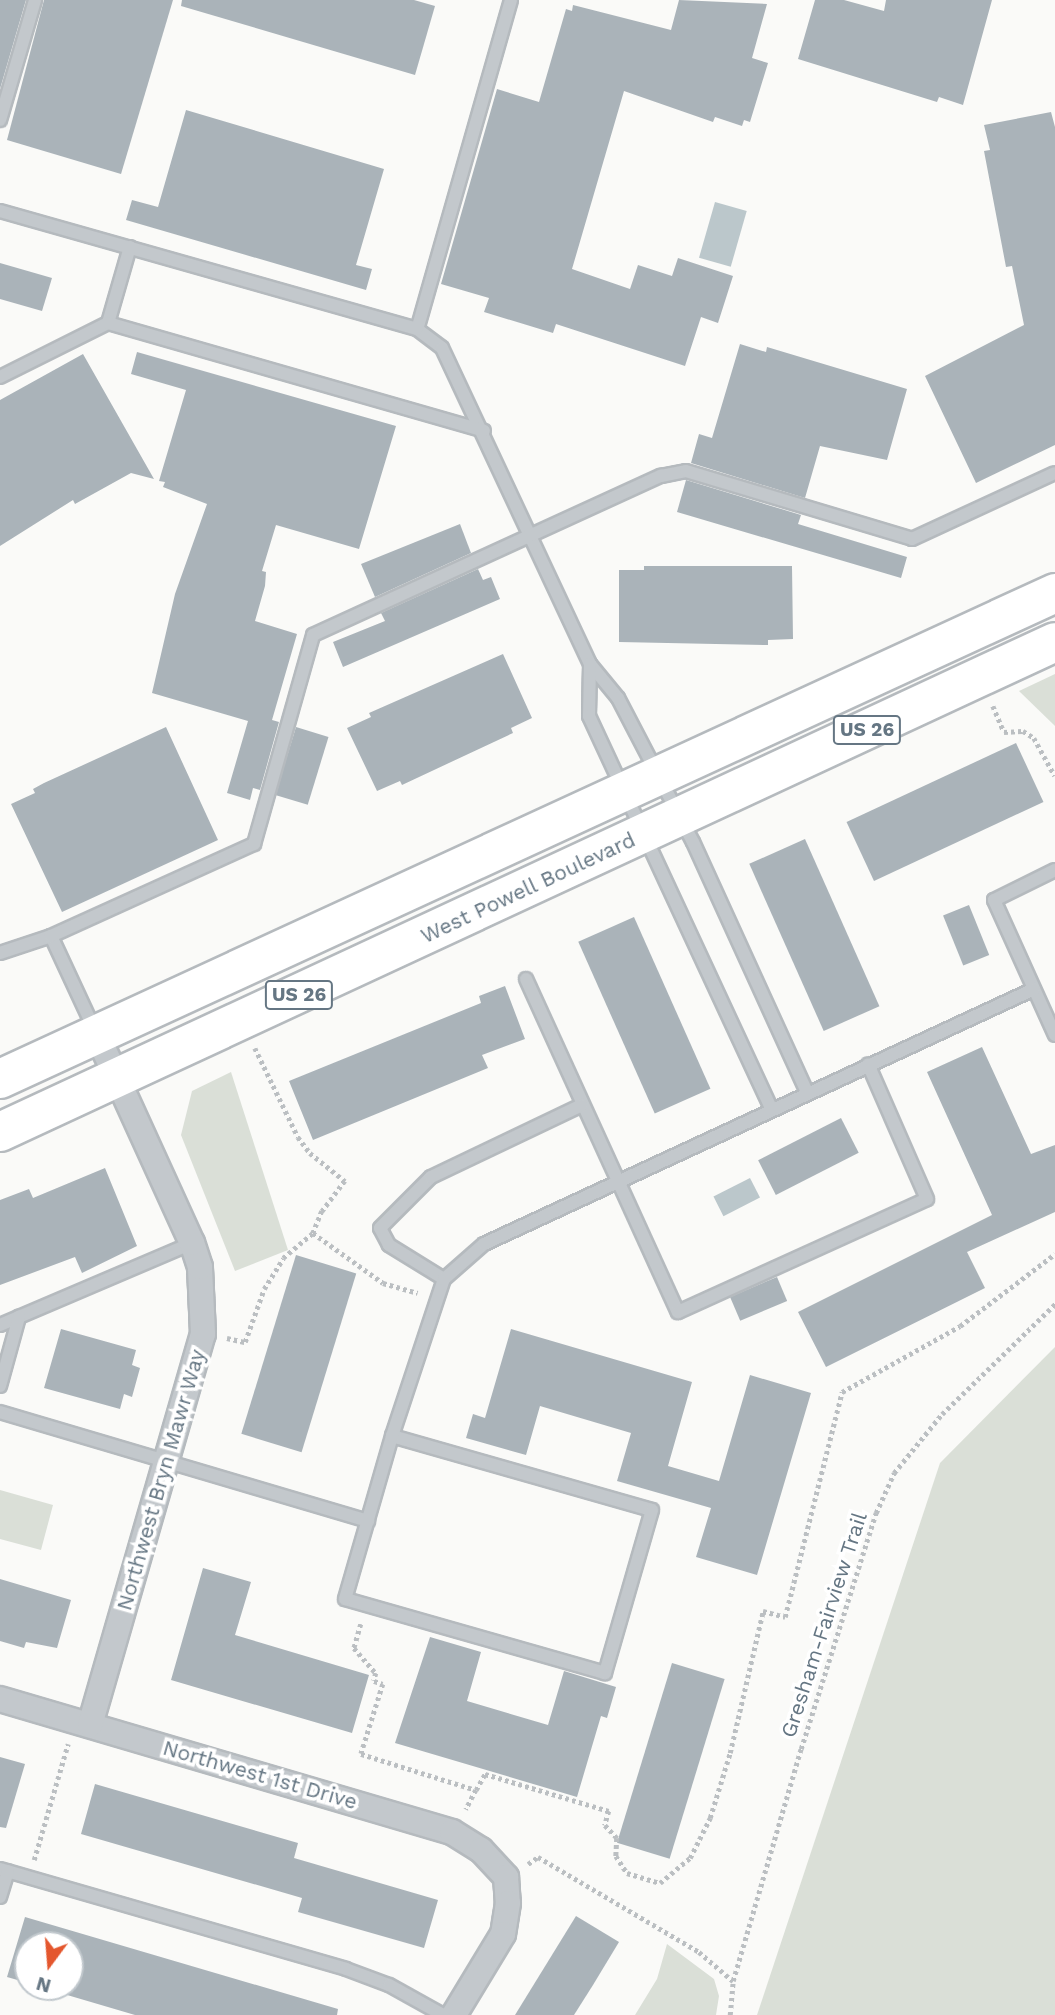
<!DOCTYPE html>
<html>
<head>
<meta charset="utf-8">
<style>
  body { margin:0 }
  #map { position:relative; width:1055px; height:2015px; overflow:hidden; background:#fafaf8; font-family:"Work Sans",sans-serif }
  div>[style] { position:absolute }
  .green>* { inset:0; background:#dadfd7 }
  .water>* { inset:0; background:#bbc7cb; transform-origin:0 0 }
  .building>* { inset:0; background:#aab3b9; transform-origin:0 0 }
  .path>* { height:4.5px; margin-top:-2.25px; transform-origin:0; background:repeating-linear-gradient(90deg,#bbbfc2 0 3.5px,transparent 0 7px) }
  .roads { filter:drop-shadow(2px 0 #b5babe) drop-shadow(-2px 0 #b5babe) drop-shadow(0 2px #b5babe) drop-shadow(0 -2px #b5babe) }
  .service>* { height:12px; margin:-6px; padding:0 6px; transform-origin:6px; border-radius:6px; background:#c3c8cc }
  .minor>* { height:24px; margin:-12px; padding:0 12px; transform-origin:12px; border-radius:12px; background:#c3c8cc }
  .primary>* { height:38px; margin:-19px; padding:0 19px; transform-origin:19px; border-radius:19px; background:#fff }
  span { translate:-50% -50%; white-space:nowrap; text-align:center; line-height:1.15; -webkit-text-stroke:7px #fff; paint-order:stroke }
  .shield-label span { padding:2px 5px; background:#fff; border:2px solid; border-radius:5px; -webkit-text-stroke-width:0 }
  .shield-label { font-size:19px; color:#657683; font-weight:700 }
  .street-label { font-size:21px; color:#657683 }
  .north { position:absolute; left:14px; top:1931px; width:70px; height:70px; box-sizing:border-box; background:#fff; border:2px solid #c1c8cd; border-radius:50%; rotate:196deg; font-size:19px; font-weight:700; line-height:28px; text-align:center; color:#657683 }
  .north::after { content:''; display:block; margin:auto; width:24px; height:32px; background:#e4572e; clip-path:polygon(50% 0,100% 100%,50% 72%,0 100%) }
</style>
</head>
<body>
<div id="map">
  <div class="green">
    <div style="clip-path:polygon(1055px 674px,1055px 726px,1019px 691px)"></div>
    <div style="clip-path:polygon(231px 1072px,288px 1250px,235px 1271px,181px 1135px,192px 1091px)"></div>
    <div style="clip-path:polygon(1055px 1347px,1055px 2015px,757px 2015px,940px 1463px)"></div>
    <div style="clip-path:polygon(0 1490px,53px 1505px,41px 1550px,0 1539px)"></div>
    <div style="clip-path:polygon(667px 1944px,714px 1979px,719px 1996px,716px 2015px,635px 2015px,657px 1979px)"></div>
  </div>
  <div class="water">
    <div style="left:715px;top:202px;width:33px;height:58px;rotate:16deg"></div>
    <div style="left:750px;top:1178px;width:22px;height:41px;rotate:63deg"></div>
  </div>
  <div class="building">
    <div style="clip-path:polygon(0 0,26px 0,0 89px)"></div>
    <div style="clip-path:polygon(44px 0,173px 0,121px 174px,7px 140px)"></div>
    <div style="clip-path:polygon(182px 0,414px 0,435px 6px,415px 75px,181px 6px)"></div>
    <div style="clip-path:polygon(679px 0,767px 4px,752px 58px,768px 63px,750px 122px,744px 120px,742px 126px,715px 117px,713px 122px,624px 91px,572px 269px,630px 289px,638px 265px,672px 276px,678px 258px,733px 276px,718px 323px,701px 317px,685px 366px,556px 324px,553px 333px,484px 312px,489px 298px,441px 284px,497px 89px,539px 102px,566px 9px,572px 11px,573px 5px,671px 30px)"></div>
    <div style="clip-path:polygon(815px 0,844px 0,884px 11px,886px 0,992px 0,963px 105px,939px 97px,937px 102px,798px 59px)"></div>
    <div style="clip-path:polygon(186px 110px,384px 169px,356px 265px,372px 269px,366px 290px,126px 220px,132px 200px,158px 207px)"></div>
    <div style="clip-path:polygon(1051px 112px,1055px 127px,1055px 445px,976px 483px,925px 376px,1024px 325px,1012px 266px,1006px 267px,984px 151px,990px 150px,984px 125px)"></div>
    <div style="clip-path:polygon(0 263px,52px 278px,42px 311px,0 299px)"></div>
    <div style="clip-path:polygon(740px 344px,766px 352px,767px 347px,907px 389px,887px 460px,820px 446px,805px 498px,691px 463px,699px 434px,712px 438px)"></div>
    <div style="clip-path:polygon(137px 352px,396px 426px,359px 549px,276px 525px,262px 571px,266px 572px,265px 586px,255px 621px,297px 634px,272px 720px,279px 722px,260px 790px,253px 788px,250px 800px,227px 793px,248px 721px,152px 693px,175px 594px,207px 504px,163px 487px,165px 482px,159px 481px,186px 390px,131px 374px)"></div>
    <div style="clip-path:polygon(83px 354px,154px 479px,131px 473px,75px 504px,73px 500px,0 546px,0 400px)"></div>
    <div style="clip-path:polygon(686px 480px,801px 515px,798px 524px,907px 557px,901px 578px,677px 512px)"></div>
    <div style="clip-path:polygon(460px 524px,471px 553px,375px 597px,361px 564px)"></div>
    <div style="clip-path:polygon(644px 566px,792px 566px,793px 639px,768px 640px,768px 645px,619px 642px,619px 570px,644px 570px)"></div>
    <div style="clip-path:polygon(478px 569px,483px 580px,491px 577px,500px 599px,343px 667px,333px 642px,385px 621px,381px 613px)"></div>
    <div style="clip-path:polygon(503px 654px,532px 718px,511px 728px,513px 733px,402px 785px,400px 781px,377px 791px,347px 728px,371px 717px,369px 713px)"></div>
    <div style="clip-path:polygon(166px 727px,218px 840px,62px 912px,11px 804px,35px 793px,33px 789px,44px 783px)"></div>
    <div style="left:296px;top:727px;width:34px;height:71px;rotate:17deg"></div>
    <div style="left:1016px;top:743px;width:65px;height:187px;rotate:65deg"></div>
    <div style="left:805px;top:839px;width:183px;height:61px;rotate:66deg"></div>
    <div style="left:969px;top:905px;width:54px;height:28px;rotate:68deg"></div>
    <div style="left:634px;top:917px;width:188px;height:61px;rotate:66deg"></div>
    <div style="clip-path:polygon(505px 986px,525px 1039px,482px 1055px,488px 1068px,313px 1140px,289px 1081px,481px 1003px,479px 996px)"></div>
    <div style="clip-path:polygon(982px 1047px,1031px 1154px,1055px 1145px,1055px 1212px,967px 1252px,985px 1288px,826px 1367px,798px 1312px,992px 1215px,927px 1072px)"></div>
    <div style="left:841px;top:1118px;width:39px;height:93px;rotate:63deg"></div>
    <div style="clip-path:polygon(105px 1168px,137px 1246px,82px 1273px,75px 1257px,0 1285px,0 1200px,29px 1189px,33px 1198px)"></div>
    <div style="left:296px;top:1255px;width:63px;height:187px;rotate:17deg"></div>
    <div style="left:777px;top:1277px;width:26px;height:51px;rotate:67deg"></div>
    <div style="clip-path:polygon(61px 1329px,136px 1350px,132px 1365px,140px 1368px,132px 1397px,124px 1394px,120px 1409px,44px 1388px)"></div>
    <div style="clip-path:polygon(511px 1329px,692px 1382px,668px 1466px,719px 1481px,750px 1375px,811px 1393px,757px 1575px,696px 1557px,711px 1508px,617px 1481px,631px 1433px,540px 1406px,526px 1455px,466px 1438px,473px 1414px,485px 1418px)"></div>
    <div style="clip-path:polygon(203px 1568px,251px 1582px,235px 1635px,369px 1675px,352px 1733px,171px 1680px)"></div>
    <div style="clip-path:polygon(0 1579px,71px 1600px,57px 1648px,26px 1642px,24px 1648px,0 1641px)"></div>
    <div style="clip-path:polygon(430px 1637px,481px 1652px,467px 1701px,548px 1725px,564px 1671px,616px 1687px,607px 1718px,601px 1716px,577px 1797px,395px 1743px)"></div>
    <div style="left:672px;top:1663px;width:55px;height:188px;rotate:17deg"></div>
    <div style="clip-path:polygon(0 1757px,25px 1764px,6px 1828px,0 1827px)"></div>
    <div style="clip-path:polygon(95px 1784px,298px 1843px,294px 1858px,438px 1900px,424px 1948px,298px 1912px,302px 1898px,81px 1834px)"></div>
    <div style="clip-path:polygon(576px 1916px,619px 1942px,593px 1985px,574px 2015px,515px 2015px)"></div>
    <div style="clip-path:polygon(25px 1917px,338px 2009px,337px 2015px,135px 2015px,40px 1987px,70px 1987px,70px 1945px,28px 1945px,28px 1983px,7px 1977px)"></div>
  </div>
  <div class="path">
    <div style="left:993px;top:706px;width:28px;rotate:67deg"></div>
    <div style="left:1004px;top:732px;width:19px;rotate:-3deg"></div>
    <div style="left:1023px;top:731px;width:13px;rotate:32deg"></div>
    <div style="left:1034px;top:738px;width:43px;rotate:61.1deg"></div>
    <div style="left:255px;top:1048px;width:99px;rotate:64.2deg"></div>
    <div style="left:298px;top:1137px;width:20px;rotate:53deg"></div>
    <div style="left:310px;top:1153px;width:45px;rotate:38.7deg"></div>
    <div style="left:345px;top:1181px;width:38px;rotate:127deg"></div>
    <div style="left:322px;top:1211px;width:24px;rotate:112deg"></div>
    <div style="left:313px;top:1233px;width:86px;rotate:35.5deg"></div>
    <div style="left:383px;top:1283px;width:36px;rotate:16deg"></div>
    <div style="left:227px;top:1338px;width:18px;rotate:13deg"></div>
    <div style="left:245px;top:1342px;width:56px;rotate:-70.3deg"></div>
    <div style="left:264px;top:1289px;width:36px;rotate:-58deg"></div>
    <div style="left:283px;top:1258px;width:39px;rotate:-40deg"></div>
    <div style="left:361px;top:1624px;width:25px;rotate:106deg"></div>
    <div style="left:354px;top:1648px;width:33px;rotate:49deg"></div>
    <div style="left:376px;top:1673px;width:8px;rotate:104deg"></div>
    <div style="left:374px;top:1681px;width:9px;rotate:18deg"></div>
    <div style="left:383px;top:1684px;width:73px;rotate:107.4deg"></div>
    <div style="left:361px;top:1754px;width:121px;rotate:17.4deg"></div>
    <div style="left:476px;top:1790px;width:22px;rotate:117deg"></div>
    <div style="left:476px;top:1790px;width:18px;rotate:-61deg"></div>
    <div style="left:485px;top:1774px;width:129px;rotate:16.6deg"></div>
    <div style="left:609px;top:1811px;width:15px;rotate:106deg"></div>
    <div style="left:605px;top:1825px;width:18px;rotate:47deg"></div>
    <div style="left:617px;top:1838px;width:18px;rotate:93deg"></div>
    <div style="left:616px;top:1856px;width:20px;rotate:57deg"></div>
    <div style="left:627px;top:1873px;width:34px;rotate:17deg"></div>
    <div style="left:660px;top:1883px;width:39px;rotate:-40deg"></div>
    <div style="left:690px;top:1858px;width:45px;rotate:-63.4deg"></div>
    <div style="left:710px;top:1818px;width:68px;rotate:-72.9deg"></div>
    <div style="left:730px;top:1753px;width:146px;rotate:-76.9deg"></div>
    <div style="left:763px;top:1611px;width:23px;rotate:15deg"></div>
    <div style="left:785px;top:1617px;width:232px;rotate:-75.8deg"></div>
    <div style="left:842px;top:1392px;width:135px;rotate:-29.2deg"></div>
    <div style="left:960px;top:1326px;width:119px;rotate:-37.2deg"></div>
    <div style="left:34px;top:1860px;width:121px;rotate:-73.7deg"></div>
    <div style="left:528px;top:1864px;width:12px;rotate:-35deg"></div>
    <div style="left:538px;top:1857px;width:187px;rotate:30.5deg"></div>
    <div style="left:699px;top:1952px;width:45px;rotate:40.5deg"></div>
    <div style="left:730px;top:2015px;width:34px;rotate:-85deg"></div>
    <div style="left:733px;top:1981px;width:242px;rotate:-73.7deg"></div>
    <div style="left:801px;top:1749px;width:248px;rotate:-72.4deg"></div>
    <div style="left:876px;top:1513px;width:44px;rotate:-65.8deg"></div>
    <div style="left:894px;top:1473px;width:76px;rotate:-50.9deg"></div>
    <div style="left:942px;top:1414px;width:158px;rotate:-44.2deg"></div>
  </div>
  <div class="roads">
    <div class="service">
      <div style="left:511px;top:0;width:342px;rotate:105.9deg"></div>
      <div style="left:417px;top:329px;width:31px;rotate:37deg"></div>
      <div style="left:442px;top:348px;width:349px;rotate:64.9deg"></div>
      <div style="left:590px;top:664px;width:44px;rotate:50.5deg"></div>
      <div style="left:618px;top:698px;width:162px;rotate:62.5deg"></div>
      <div style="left:693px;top:842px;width:275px;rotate:65.5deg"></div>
      <div style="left:0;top:120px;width:125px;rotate:-73.7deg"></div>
      <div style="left:0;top:211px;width:433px;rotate:15.8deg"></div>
      <div style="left:108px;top:323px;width:79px;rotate:-73.9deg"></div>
      <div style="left:0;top:377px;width:121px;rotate:-26.6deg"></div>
      <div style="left:108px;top:323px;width:391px;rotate:16deg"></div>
      <div style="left:590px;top:664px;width:52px;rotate:91.1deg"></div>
      <div style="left:589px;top:716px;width:432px;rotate:65.1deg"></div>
      <div style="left:1055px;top:870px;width:68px;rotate:153.8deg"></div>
      <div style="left:994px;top:900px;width:148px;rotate:65.7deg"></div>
      <div style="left:51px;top:936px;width:105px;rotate:65.1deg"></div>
      <div style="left:0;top:953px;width:54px;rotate:-18.4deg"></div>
      <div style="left:51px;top:936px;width:223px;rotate:-24.4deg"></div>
      <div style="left:254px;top:844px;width:217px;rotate:-74.2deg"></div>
      <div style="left:313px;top:635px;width:383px;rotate:-24.6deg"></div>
      <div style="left:661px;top:476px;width:25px;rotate:-11deg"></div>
      <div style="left:686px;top:471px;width:236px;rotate:16.7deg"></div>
      <div style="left:912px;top:539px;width:157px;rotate:-24.8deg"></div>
      <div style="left:526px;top:979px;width:366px;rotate:65.5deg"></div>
      <div style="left:678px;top:1312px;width:273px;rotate:-24.4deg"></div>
      <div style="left:927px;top:1199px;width:147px;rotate:-113.6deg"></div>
      <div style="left:444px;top:1279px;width:65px;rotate:-148.3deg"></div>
      <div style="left:389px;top:1245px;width:19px;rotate:-118deg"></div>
      <div style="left:380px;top:1228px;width:72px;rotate:-45deg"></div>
      <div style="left:431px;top:1177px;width:167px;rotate:-25.5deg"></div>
      <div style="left:0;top:1325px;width:209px;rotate:-23.1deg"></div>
      <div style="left:0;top:1386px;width:72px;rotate:-74.6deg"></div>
      <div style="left:0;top:1412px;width:384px;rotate:16.5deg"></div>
      <div style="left:392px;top:1436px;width:270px;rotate:15.9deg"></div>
      <div style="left:652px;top:1510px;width:170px;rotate:106.1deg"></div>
      <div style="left:605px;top:1673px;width:270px;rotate:-164.1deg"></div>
      <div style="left:345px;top:1599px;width:170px;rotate:-73.9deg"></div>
      <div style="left:392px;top:1436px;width:165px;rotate:-71.7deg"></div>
      <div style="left:444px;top:1279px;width:53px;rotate:-41.2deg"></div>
      <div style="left:484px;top:1244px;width:606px;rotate:-24.87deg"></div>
      <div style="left:0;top:1869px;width:360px;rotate:16.1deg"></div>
      <div style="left:346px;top:1969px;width:46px;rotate:20.4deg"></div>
      <div style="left:389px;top:1985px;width:62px;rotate:29.1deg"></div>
      <div style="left:0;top:1897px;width:27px;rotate:-73deg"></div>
    </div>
    <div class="minor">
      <div style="left:0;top:1699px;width:471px;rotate:16.4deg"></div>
      <div style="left:452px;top:1832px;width:34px;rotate:32deg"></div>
      <div style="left:481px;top:1850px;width:37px;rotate:47deg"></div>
      <div style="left:506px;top:1877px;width:26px;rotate:86deg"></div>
      <div style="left:508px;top:1903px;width:31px;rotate:99deg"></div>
      <div style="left:503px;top:1934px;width:95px;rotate:121.2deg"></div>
      <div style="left:90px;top:1725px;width:407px;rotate:-73.9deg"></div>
      <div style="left:203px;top:1334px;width:67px;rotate:-92.6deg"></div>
      <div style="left:200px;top:1267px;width:25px;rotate:-108deg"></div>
      <div style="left:192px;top:1243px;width:229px;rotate:-114.5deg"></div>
    </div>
    <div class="primary">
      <div style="left:0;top:1079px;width:1162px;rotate:-24.73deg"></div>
      <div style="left:0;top:1132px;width:1163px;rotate:-24.91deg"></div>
    </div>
  </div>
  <div class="shield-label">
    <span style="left:867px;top:730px">US 26</span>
    <span style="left:299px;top:995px">US 26</span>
  </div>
  <div class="street-label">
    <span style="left:528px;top:888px;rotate:-25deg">West Powell Boulevard</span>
    <span style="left:161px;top:1480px;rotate:-74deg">Northwest Bryn Mawr Way</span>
    <span style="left:824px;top:1625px;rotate:-72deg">Gresham-Fairview Trail</span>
    <span style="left:260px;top:1775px;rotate:16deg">Northwest 1st Drive</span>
  </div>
  <div class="north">N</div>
</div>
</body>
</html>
